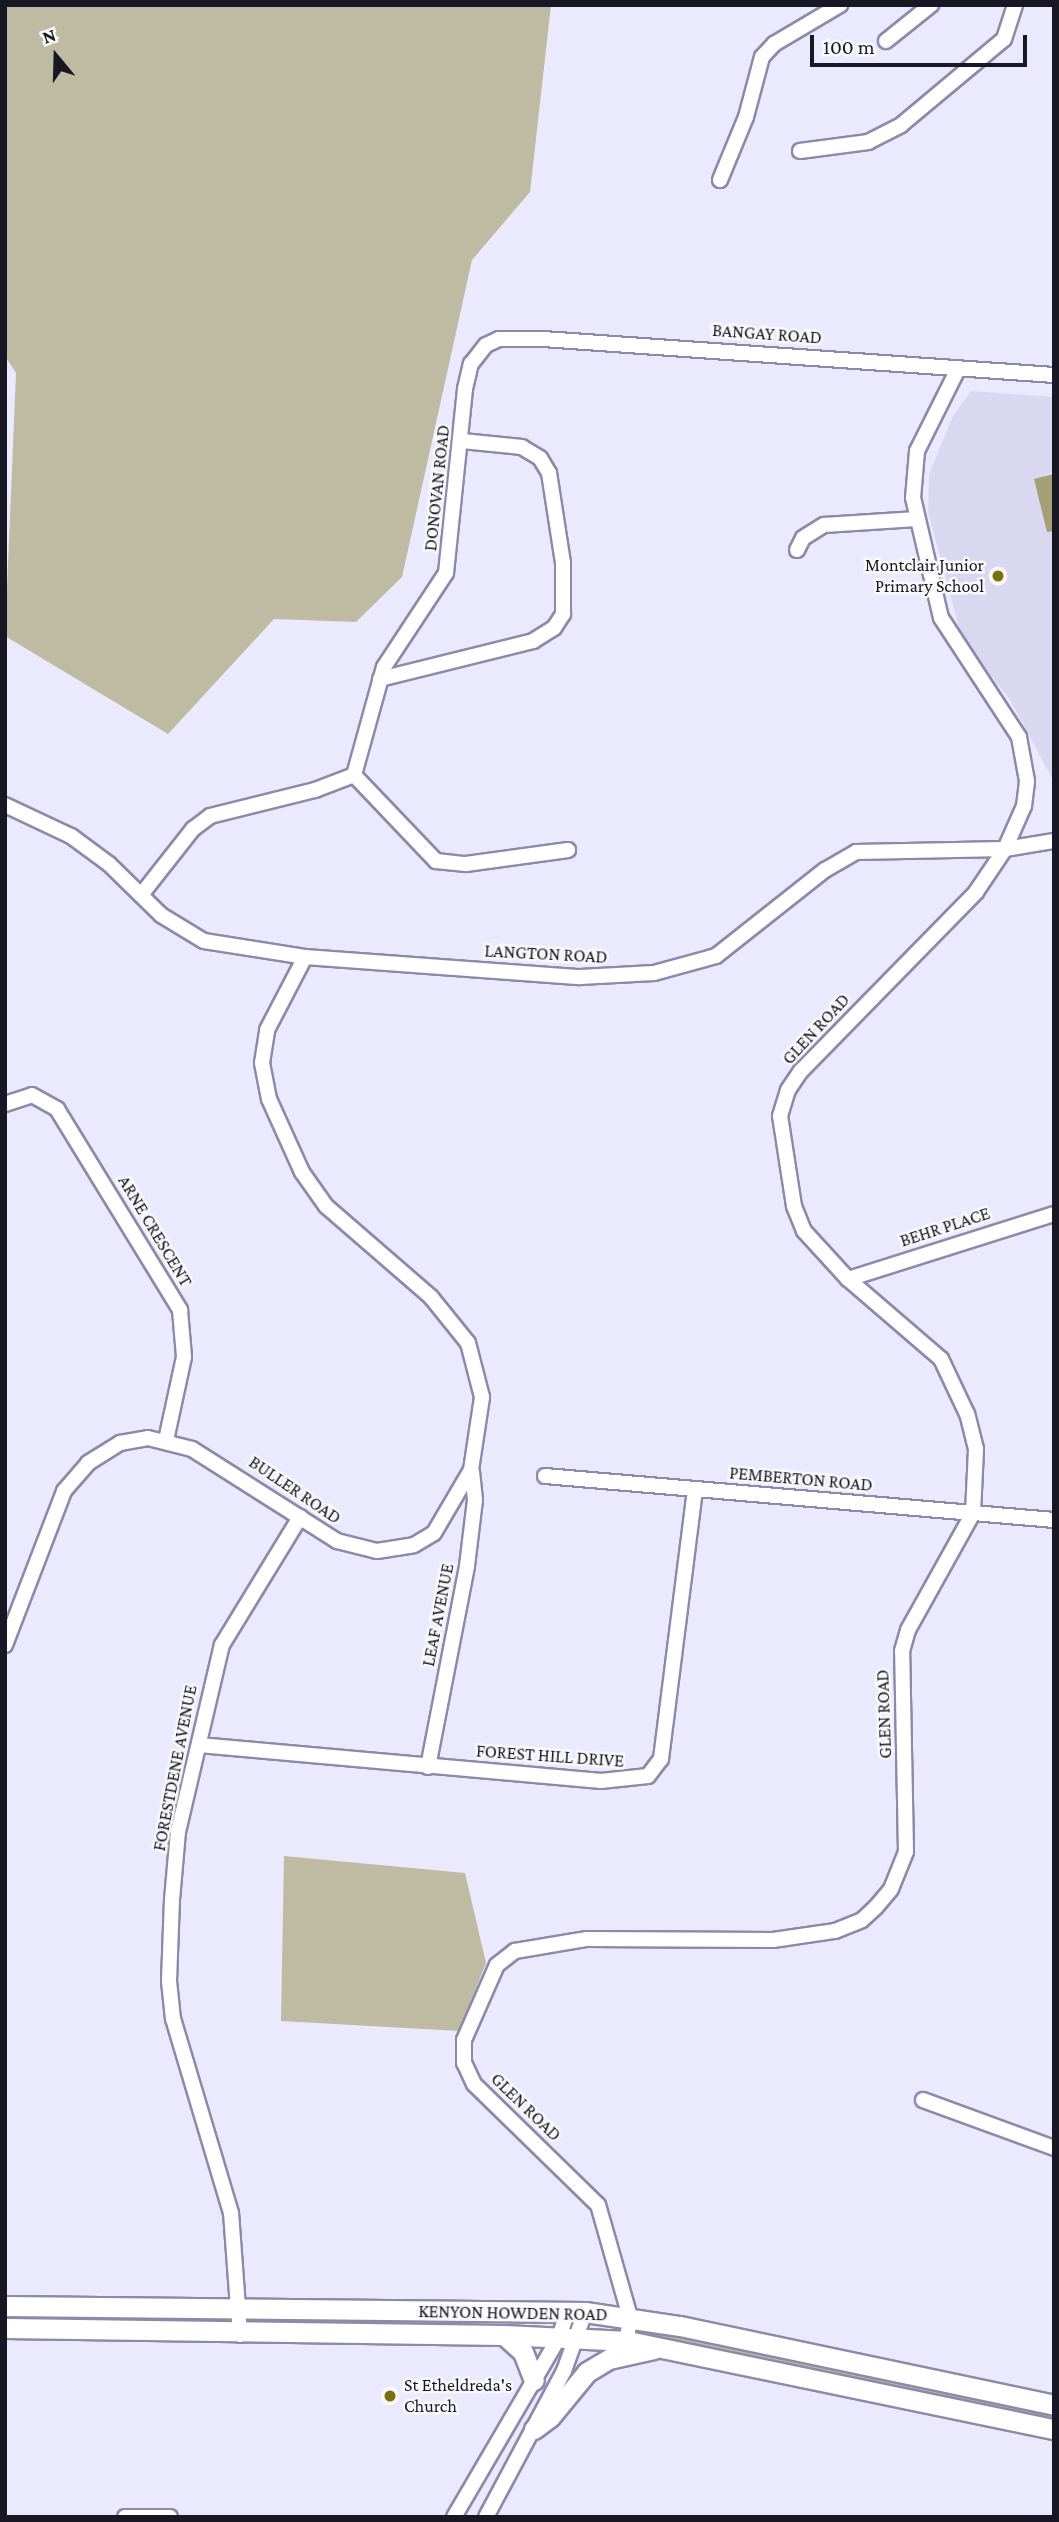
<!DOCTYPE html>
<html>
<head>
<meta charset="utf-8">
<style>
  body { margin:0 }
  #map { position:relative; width:1059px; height:2522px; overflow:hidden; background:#ebe9fe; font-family:"Crimson Pro",serif }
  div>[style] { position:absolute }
  .built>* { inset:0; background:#dad8f0 }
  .green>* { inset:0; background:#bfbba2 }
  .water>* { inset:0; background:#a59f76 }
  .roads { filter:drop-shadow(2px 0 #8d8aa9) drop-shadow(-2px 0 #8d8aa9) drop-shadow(0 2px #8d8aa9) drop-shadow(0 -2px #8d8aa9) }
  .street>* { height:14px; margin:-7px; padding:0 7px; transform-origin:7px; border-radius:7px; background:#fff }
  .secondary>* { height:19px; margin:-9.5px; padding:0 9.5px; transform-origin:9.5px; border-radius:9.5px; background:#fff }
  .dots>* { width:19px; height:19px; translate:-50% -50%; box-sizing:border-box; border:4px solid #f9f9f9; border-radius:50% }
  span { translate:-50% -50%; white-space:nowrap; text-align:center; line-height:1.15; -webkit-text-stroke:5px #f9f9f9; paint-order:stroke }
  .street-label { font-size:18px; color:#181723 }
  .poi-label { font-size:18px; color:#181723 }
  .right { translate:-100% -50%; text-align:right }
  .left { translate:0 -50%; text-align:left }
  .frame { position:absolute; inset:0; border:7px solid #181723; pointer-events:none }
  .north { position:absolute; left:21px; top:21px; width:70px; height:70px; -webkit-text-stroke:5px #f9f9f9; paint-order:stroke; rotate:341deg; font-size:19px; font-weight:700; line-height:28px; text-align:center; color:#181723 }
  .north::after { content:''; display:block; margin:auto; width:24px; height:32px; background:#181723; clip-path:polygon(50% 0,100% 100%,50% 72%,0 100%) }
  .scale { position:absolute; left:810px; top:35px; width:217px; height:32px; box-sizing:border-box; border:4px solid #181723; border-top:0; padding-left:9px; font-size:21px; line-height:24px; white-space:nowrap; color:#181723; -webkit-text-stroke:5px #f9f9f9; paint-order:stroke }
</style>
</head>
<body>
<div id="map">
  <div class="built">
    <div style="clip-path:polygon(971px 391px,1054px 397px,1054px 782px,1009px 698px,963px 641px,928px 512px,929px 474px,953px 416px)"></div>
  </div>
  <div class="green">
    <div style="clip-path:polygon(5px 5px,551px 5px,530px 192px,472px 260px,402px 577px,356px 622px,274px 619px,168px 734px,5px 636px,16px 373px,5px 356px)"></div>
    <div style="clip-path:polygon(284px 1856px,465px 1873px,486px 1963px,459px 2031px,281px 2021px)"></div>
    <div style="clip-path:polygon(650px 2329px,1054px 2414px,1054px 2421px,649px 2337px)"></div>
  </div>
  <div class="water">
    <div style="clip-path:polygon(1054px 474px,1054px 531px,1047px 532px,1034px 479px)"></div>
  </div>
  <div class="roads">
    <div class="street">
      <div style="left:886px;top:41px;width:58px;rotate:-38.7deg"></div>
      <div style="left:800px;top:151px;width:69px;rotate:-7.5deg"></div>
      <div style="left:868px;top:142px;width:37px;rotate:-27deg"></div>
      <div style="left:901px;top:125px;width:134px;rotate:-39.9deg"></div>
      <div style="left:1004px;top:39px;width:36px;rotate:-72deg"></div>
      <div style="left:720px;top:180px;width:68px;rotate:-67.6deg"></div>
      <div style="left:746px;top:117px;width:62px;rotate:-75.1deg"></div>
      <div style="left:762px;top:57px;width:18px;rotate:-47deg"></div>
      <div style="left:774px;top:44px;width:77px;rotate:-30.6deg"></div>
      <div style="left:797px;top:550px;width:13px;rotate:-63deg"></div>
      <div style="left:803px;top:538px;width:25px;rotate:-32deg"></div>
      <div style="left:824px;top:525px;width:93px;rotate:-3.7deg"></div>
      <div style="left:380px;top:679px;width:158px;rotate:-13.9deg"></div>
      <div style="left:533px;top:641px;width:25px;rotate:-32deg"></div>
      <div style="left:554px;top:628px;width:17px;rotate:-57deg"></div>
      <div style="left:563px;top:614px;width:51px;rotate:-90deg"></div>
      <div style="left:563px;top:563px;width:91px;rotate:-98.8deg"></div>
      <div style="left:549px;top:473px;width:17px;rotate:-121deg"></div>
      <div style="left:540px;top:458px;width:21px;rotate:-149deg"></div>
      <div style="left:522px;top:447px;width:60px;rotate:-174.3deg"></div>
      <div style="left:354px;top:775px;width:119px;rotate:46.4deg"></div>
      <div style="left:436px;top:861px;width:30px;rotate:6deg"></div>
      <div style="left:466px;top:864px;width:103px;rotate:-7.8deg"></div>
      <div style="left:5px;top:805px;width:73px;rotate:25.2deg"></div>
      <div style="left:71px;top:836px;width:47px;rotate:36.4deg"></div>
      <div style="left:109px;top:864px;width:73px;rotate:44.4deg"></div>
      <div style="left:161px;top:915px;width:50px;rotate:31.2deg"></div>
      <div style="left:204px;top:941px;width:102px;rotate:9deg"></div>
      <div style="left:305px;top:957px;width:276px;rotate:4.2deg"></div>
      <div style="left:580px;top:977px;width:74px;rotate:-3.1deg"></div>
      <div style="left:654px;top:973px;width:64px;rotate:-15.3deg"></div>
      <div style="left:716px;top:956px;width:139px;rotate:-38.3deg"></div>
      <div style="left:825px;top:870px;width:36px;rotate:-30deg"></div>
      <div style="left:856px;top:852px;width:149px;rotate:-1.2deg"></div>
      <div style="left:1005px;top:849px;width:50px;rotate:-9.3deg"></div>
      <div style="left:141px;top:895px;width:84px;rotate:-51.8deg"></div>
      <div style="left:193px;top:829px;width:21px;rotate:-37deg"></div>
      <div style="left:210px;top:816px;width:108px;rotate:-13.9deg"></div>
      <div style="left:315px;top:790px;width:42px;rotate:-21deg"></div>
      <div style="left:354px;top:775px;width:112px;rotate:-74.5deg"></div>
      <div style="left:384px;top:667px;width:113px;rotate:-56.6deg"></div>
      <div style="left:446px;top:573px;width:185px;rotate:-84.1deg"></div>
      <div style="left:465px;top:389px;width:26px;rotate:-77deg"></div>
      <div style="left:471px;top:364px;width:24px;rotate:-52deg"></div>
      <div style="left:486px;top:345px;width:14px;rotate:-25deg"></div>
      <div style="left:499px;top:339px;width:44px"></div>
      <div style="left:543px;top:339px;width:512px;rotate:4.03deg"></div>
      <div style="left:5px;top:1104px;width:28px;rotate:-18deg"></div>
      <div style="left:32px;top:1095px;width:29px;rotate:29deg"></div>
      <div style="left:57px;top:1109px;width:236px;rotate:58.5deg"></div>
      <div style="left:180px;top:1310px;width:47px;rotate:85.1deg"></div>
      <div style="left:184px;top:1357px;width:85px;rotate:102.2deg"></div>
      <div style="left:848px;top:1279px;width:216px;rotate:-17.5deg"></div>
      <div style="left:545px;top:1476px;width:511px;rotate:4.94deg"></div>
      <div style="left:5px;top:1645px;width:165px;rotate:-69deg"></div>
      <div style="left:64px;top:1491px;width:37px;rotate:-49deg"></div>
      <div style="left:88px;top:1463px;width:38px;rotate:-32deg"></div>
      <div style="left:120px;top:1443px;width:28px;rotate:-10deg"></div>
      <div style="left:148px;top:1438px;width:45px;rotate:14deg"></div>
      <div style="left:192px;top:1449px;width:172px;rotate:32.4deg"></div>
      <div style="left:337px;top:1541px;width:41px;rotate:14deg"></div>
      <div style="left:377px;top:1551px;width:37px;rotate:-9deg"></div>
      <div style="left:414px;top:1545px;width:23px;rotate:-31deg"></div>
      <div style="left:434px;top:1533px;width:73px;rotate:-59.6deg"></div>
      <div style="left:471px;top:1470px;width:74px;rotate:-81.4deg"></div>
      <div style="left:482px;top:1397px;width:56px;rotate:-104.5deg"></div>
      <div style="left:468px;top:1343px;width:59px;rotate:-128.8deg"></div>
      <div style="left:431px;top:1297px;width:139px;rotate:-139.1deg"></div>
      <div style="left:326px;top:1206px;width:42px;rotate:-125.2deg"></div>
      <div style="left:302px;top:1172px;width:80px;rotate:-114.3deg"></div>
      <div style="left:269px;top:1099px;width:37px;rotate:-101deg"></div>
      <div style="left:262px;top:1063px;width:33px;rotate:-81deg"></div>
      <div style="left:267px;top:1030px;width:82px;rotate:-62.5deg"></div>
      <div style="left:199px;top:1745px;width:404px;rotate:5.1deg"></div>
      <div style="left:601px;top:1781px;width:47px;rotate:-6.1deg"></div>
      <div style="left:648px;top:1776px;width:21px;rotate:-53deg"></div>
      <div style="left:661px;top:1759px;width:271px;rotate:-82.8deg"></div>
      <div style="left:428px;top:1767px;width:205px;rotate:-79deg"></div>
      <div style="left:467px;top:1566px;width:66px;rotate:-83.1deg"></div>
      <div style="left:475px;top:1500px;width:28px;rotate:-96deg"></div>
      <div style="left:923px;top:2100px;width:140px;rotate:20.1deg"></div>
      <div style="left:240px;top:2335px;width:122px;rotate:-94.2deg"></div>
      <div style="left:231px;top:2213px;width:202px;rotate:-106.6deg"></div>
      <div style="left:173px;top:2019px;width:38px;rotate:-96deg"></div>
      <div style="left:169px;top:1981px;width:81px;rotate:-87.9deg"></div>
      <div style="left:172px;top:1900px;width:68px;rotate:-85deg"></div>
      <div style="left:178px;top:1832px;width:192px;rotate:-76.8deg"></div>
      <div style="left:222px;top:1645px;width:150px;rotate:-58.6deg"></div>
      <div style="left:626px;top:2348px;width:31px;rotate:-83deg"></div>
      <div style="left:630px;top:2317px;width:116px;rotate:-105.9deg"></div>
      <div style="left:598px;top:2205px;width:173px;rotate:-135.7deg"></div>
      <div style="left:474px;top:2084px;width:23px;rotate:-115deg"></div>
      <div style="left:464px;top:2063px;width:23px;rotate:-90deg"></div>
      <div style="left:464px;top:2040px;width:82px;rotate:-66.3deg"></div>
      <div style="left:497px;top:1965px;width:23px;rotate:-38deg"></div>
      <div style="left:515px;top:1951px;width:73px;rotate:-9.5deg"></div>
      <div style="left:587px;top:1939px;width:186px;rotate:0.3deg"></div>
      <div style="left:773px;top:1940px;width:63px;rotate:-8.3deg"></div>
      <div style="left:835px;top:1931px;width:29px;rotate:-22deg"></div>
      <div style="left:862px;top:1920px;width:19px;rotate:-43deg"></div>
      <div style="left:876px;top:1907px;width:23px;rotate:-50deg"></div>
      <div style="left:891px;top:1889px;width:40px;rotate:-68deg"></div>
      <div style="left:906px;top:1852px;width:201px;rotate:-91.1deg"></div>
      <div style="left:902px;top:1651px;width:22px;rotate:-74deg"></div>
      <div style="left:908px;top:1630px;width:134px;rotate:-60.9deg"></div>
      <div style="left:973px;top:1513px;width:64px;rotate:-87.3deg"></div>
      <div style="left:976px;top:1449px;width:36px;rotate:-104deg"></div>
      <div style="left:967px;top:1414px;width:61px;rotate:-115.3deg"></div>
      <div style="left:941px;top:1359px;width:123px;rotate:-139.3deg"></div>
      <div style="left:848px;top:1279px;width:65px;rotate:-132.5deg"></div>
      <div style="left:804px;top:1231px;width:27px;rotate:-112deg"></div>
      <div style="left:794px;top:1206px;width:91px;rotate:-98.8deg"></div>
      <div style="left:780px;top:1116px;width:27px;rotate:-73deg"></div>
      <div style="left:788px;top:1090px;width:23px;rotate:-56deg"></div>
      <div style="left:801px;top:1071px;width:250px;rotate:-45.6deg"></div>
      <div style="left:976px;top:892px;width:52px;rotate:-56deg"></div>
      <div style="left:1005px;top:849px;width:47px;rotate:-66.2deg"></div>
      <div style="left:1024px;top:806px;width:25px;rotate:-83deg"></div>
      <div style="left:1027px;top:781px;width:45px;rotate:-100.3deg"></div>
      <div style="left:1019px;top:737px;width:142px;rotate:-123.2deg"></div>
      <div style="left:941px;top:618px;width:123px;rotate:-103.1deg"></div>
      <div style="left:913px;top:498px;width:47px;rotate:-85.1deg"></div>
      <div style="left:917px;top:451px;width:92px;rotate:-63.4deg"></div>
      <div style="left:125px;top:2517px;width:45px"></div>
      <div style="left:454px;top:2517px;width:208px;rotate:-59.7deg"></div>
      <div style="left:559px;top:2337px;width:28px;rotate:-71deg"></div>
      <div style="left:486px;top:2517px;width:166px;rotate:-61.9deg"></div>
      <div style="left:564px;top:2371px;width:63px;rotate:-70.4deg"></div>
    </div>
    <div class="secondary">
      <div style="left:5px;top:2306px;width:580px;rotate:0.59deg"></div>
      <div style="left:585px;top:2312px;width:96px;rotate:8.4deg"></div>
      <div style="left:680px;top:2326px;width:382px;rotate:11.9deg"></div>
      <div style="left:5px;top:2328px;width:499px;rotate:0.8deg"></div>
      <div style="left:504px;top:2335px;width:124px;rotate:2.8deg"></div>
      <div style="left:628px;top:2341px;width:435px;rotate:11.7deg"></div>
      <div style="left:504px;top:2335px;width:25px;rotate:42deg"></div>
      <div style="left:523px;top:2352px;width:30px;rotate:69deg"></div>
      <div style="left:534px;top:2429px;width:20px;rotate:-37deg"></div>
      <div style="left:550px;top:2417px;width:58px;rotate:-50.6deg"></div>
      <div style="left:587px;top:2372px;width:26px;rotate:-31deg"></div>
      <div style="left:609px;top:2359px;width:46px;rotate:-12.5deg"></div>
    </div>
  </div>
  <div class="dots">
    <div style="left:998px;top:576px;background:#7c6f0d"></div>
    <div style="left:390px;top:2396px;background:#7c6f0d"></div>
  </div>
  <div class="street-label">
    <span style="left:767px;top:334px;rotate:4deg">BANGAY ROAD</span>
    <span style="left:437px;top:488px;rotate:-84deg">DONOVAN ROAD</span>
    <span style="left:546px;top:954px;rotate:3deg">LANGTON ROAD</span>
    <span style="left:816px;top:1029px;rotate:-47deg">GLEN ROAD</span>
    <span style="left:945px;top:1227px;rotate:-18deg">BEHR PLACE</span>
    <span style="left:155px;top:1231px;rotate:59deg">ARNE CRESCENT</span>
    <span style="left:801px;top:1479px;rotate:5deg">PEMBERTON ROAD</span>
    <span style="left:295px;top:1490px;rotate:34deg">BULLER ROAD</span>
    <span style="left:438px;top:1615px;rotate:-79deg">LEAF AVENUE</span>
    <span style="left:884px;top:1714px;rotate:-92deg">GLEN ROAD</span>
    <span style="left:550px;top:1756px;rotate:4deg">FOREST HILL DRIVE</span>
    <span style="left:175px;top:1768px;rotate:-79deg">FORESTDENE AVENUE</span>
    <span style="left:526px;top:2107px;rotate:44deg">GLEN ROAD</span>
    <span style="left:513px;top:2313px;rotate:1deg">KENYON HOWDEN ROAD</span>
  </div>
  <div class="poi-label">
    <span class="right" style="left:984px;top:576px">Montclair Junior<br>Primary School</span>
    <span class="left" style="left:404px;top:2396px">St Etheldreda's<br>Church</span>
  </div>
  <div class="frame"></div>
  <div class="north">N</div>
  <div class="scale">100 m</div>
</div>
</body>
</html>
